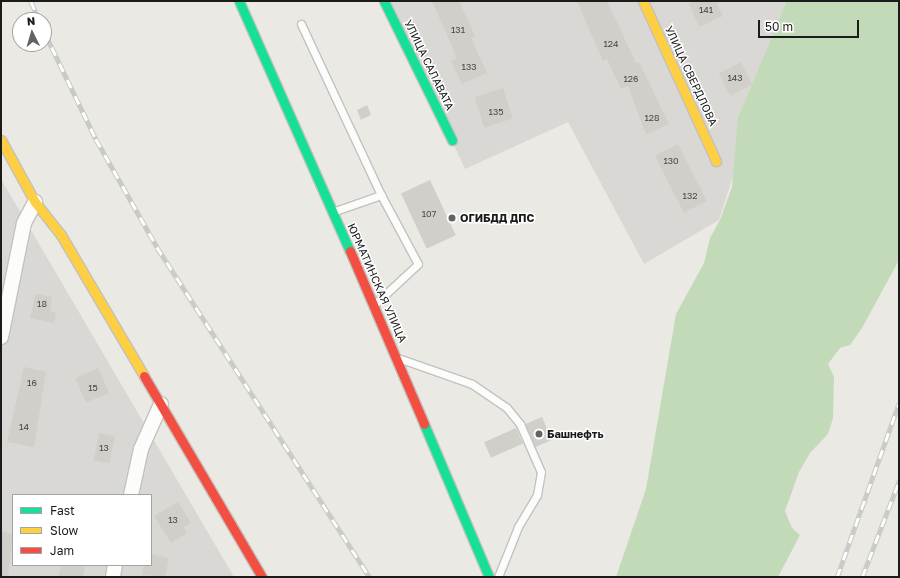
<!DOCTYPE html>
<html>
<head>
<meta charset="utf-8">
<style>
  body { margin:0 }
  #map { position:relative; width:900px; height:578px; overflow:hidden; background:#eae9e3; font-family:"Golos Text",sans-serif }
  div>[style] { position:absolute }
  .residential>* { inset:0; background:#d9d8d5 }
  .forest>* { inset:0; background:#c2dab8 }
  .building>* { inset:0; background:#d1cfca; transform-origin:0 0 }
  .roads { filter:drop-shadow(1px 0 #c2c2bf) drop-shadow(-1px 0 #c2c2bf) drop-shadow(0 1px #c2c2bf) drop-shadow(0 -1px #c2c2bf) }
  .lane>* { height:7px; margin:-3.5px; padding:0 3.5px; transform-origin:3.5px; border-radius:3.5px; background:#fcfcfb }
  .street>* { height:14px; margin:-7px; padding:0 7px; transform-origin:7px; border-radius:7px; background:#fcfcfb }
  .fast>* { height:9px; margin:-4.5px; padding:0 4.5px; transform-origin:4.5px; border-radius:4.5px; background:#16e098 }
  .slow>* { height:9px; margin:-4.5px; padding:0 4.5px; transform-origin:4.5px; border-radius:4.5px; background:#ffcf43 }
  .jam>* { height:9px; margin:-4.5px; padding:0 4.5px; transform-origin:4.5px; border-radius:4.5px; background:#f24e42 }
  .rail>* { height:4.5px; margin-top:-2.25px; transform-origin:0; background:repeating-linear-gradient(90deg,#fff 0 9px,#c9c9c8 0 18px); box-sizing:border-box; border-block:1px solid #c9c9c8 }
  .dots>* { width:11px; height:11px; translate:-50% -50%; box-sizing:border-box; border:2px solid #fff; border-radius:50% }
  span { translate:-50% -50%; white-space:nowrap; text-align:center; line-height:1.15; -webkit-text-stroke:3px #fff; paint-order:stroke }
  .number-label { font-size:9px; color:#484847 }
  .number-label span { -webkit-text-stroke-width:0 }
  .street-label { font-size:11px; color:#1b1b1b }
  .poi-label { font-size:11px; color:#1b1b1b; font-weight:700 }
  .left { translate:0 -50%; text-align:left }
  .frame { position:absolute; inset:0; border:2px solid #1b1b1b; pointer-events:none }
  .legend { position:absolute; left:12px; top:494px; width:140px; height:72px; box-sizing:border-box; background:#fff; border:1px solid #a4a4a4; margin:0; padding:5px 7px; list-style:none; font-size:12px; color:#1b1b1b }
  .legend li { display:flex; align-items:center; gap:8px; height:20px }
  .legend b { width:20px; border:1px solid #a4a4a4 }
  .north { position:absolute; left:12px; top:12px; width:40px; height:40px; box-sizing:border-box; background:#fff; border:1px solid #a4a4a4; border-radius:50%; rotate:355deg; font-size:11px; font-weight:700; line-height:16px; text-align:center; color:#1b1b1b }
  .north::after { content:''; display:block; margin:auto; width:14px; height:18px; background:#636361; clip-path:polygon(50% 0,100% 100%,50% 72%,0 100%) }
  .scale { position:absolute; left:758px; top:20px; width:101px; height:18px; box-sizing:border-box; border:2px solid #1b1b1b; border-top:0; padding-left:5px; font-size:12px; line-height:14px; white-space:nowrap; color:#1b1b1b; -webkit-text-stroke:3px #fff; paint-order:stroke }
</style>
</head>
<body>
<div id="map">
  <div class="residential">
    <div style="clip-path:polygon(387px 1px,789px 1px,719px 220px,644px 264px,568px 122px,465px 169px)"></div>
    <div style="clip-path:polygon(evenodd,1px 179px,234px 577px,1px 577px,1px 179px,13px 495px,151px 495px,151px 565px,13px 565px,13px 495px)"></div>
  </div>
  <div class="forest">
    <div style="clip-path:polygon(787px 1px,899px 1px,899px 260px,862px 328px,850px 345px,840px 348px,828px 364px,834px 377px,833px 418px,828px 434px,810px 453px,799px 472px,785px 511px,792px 528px,800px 535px,778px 577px,616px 577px,646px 489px,676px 314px,704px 263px,710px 238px,720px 220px,732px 187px,738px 118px)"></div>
  </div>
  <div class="building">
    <div style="clip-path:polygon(432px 1px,459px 1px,475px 36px,471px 38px,487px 73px,462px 84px,451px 61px,457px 58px)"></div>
    <div style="clip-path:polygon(577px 1px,607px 1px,636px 63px,639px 62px,669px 124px,646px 135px,628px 86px,621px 89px,607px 59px,603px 61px)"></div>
    <div style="clip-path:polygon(695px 1px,716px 1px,723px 16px,699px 27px,689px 4px)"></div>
    <div style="left:741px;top:62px;width:25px;height:25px;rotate:63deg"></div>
    <div style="left:503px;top:88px;width:32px;height:30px;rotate:72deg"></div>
    <div style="clip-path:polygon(367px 105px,371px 115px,361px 120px,357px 110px)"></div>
    <div style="left:678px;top:144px;width:64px;height:26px;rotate:63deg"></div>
    <div style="left:430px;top:180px;width:61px;height:32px;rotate:65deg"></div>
    <div style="clip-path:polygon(36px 294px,52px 297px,50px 311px,56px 313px,54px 323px,30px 318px)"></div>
    <div style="clip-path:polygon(24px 367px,46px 372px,34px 447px,7px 442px)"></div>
    <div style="left:98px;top:368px;width:27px;height:25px;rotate:66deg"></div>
    <div style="left:542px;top:417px;width:25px;height:18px;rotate:67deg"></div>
    <div style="left:516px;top:428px;width:17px;height:35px;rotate:66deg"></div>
    <div style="left:99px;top:433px;width:16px;height:28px;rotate:11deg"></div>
    <div style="clip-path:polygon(178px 502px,191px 523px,184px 527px,187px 533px,171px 543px,154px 516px)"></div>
    <div style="clip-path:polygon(1px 531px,13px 534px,8px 577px,1px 577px)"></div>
    <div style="clip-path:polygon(151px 554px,169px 558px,165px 577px,142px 575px,144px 565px,151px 565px)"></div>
    <div style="clip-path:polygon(61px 565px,85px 565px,83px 577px,58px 577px)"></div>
  </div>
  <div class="roads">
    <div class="lane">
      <div style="left:301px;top:24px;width:189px;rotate:64.9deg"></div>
      <div style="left:335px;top:211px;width:49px;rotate:-19.2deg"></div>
      <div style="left:381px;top:195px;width:78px;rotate:61.8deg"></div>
      <div style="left:418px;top:264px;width:59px;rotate:137.1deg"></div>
      <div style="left:401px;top:359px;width:75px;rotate:19.4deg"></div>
      <div style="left:472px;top:384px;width:42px;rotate:34.4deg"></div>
      <div style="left:507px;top:408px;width:21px;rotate:51deg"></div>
      <div style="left:520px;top:424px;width:52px;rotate:66.4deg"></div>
      <div style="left:541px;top:472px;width:23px;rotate:100deg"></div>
      <div style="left:537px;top:495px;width:37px;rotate:121deg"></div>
      <div style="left:518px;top:527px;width:54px;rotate:111.8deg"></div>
    </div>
    <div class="street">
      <div style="left:1px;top:337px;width:116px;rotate:-78.6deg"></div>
      <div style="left:24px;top:223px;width:24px;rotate:-62deg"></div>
      <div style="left:131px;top:495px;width:47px;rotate:-77.7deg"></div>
      <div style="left:141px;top:449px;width:49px;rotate:-66deg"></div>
      <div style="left:113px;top:577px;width:12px;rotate:-81deg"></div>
    </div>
    <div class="fast">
      <div style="left:239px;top:1px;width:274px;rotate:66.1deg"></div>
      <div style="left:384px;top:1px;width:155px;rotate:63.9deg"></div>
      <div style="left:424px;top:424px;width:166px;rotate:67deg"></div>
    </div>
    <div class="slow">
      <div style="left:643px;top:1px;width:176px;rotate:65.5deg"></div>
      <div style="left:1px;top:140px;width:71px;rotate:61.3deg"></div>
      <div style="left:35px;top:202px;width:42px;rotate:51.8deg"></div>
      <div style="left:61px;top:235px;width:164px;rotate:59.5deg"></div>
    </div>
    <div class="jam">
      <div style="left:350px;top:251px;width:188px;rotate:66.8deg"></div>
      <div style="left:144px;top:376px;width:233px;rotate:59.6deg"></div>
    </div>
  </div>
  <div class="rail">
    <div style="left:31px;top:1px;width:21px;rotate:67deg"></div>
    <div style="left:44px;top:31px;width:120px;rotate:64.3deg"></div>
    <div style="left:96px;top:139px;width:124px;rotate:60.5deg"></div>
    <div style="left:157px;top:247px;width:393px;rotate:57.2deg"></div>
    <div style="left:837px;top:577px;width:185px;rotate:-70.4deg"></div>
    <div style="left:862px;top:577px;width:103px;rotate:-68.9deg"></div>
  </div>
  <div class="dots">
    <div style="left:452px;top:218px;background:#636361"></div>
    <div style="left:539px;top:434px;background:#636361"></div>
  </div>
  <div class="number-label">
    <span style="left:706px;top:10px">141</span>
    <span style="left:458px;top:30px">131</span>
    <span style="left:611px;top:44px">124</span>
    <span style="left:469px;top:67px">133</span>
    <span style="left:735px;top:78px">143</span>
    <span style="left:631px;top:79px">126</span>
    <span style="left:496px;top:112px">135</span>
    <span style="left:652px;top:118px">128</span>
    <span style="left:671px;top:161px">130</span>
    <span style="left:690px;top:196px">132</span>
    <span style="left:429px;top:214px">107</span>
    <span style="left:42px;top:304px">18</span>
    <span style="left:32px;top:383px">16</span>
    <span style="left:93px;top:388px">15</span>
    <span style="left:24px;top:427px">14</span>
    <span style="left:104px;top:448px">13</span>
    <span style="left:173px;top:520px">13</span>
  </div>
  <div class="street-label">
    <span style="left:429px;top:65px;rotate:64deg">УЛИЦА САЛАВАТА</span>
    <span style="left:691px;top:76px;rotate:65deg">УЛИЦА СВЕРДЛОВА</span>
    <span style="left:377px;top:283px;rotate:66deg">ЮРМАТИНСКАЯ УЛИЦА</span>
  </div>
  <div class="poi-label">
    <span class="left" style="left:460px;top:218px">ОГИБДД ДПС</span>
    <span class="left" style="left:547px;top:434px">Башнефть</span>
  </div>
  <div class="frame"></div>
  <ul class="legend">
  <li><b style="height:5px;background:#16e098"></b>Fast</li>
  <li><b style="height:5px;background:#ffcf43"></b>Slow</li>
  <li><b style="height:5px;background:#f24e42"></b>Jam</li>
  </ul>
  <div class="north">N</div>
  <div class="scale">50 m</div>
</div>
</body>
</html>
